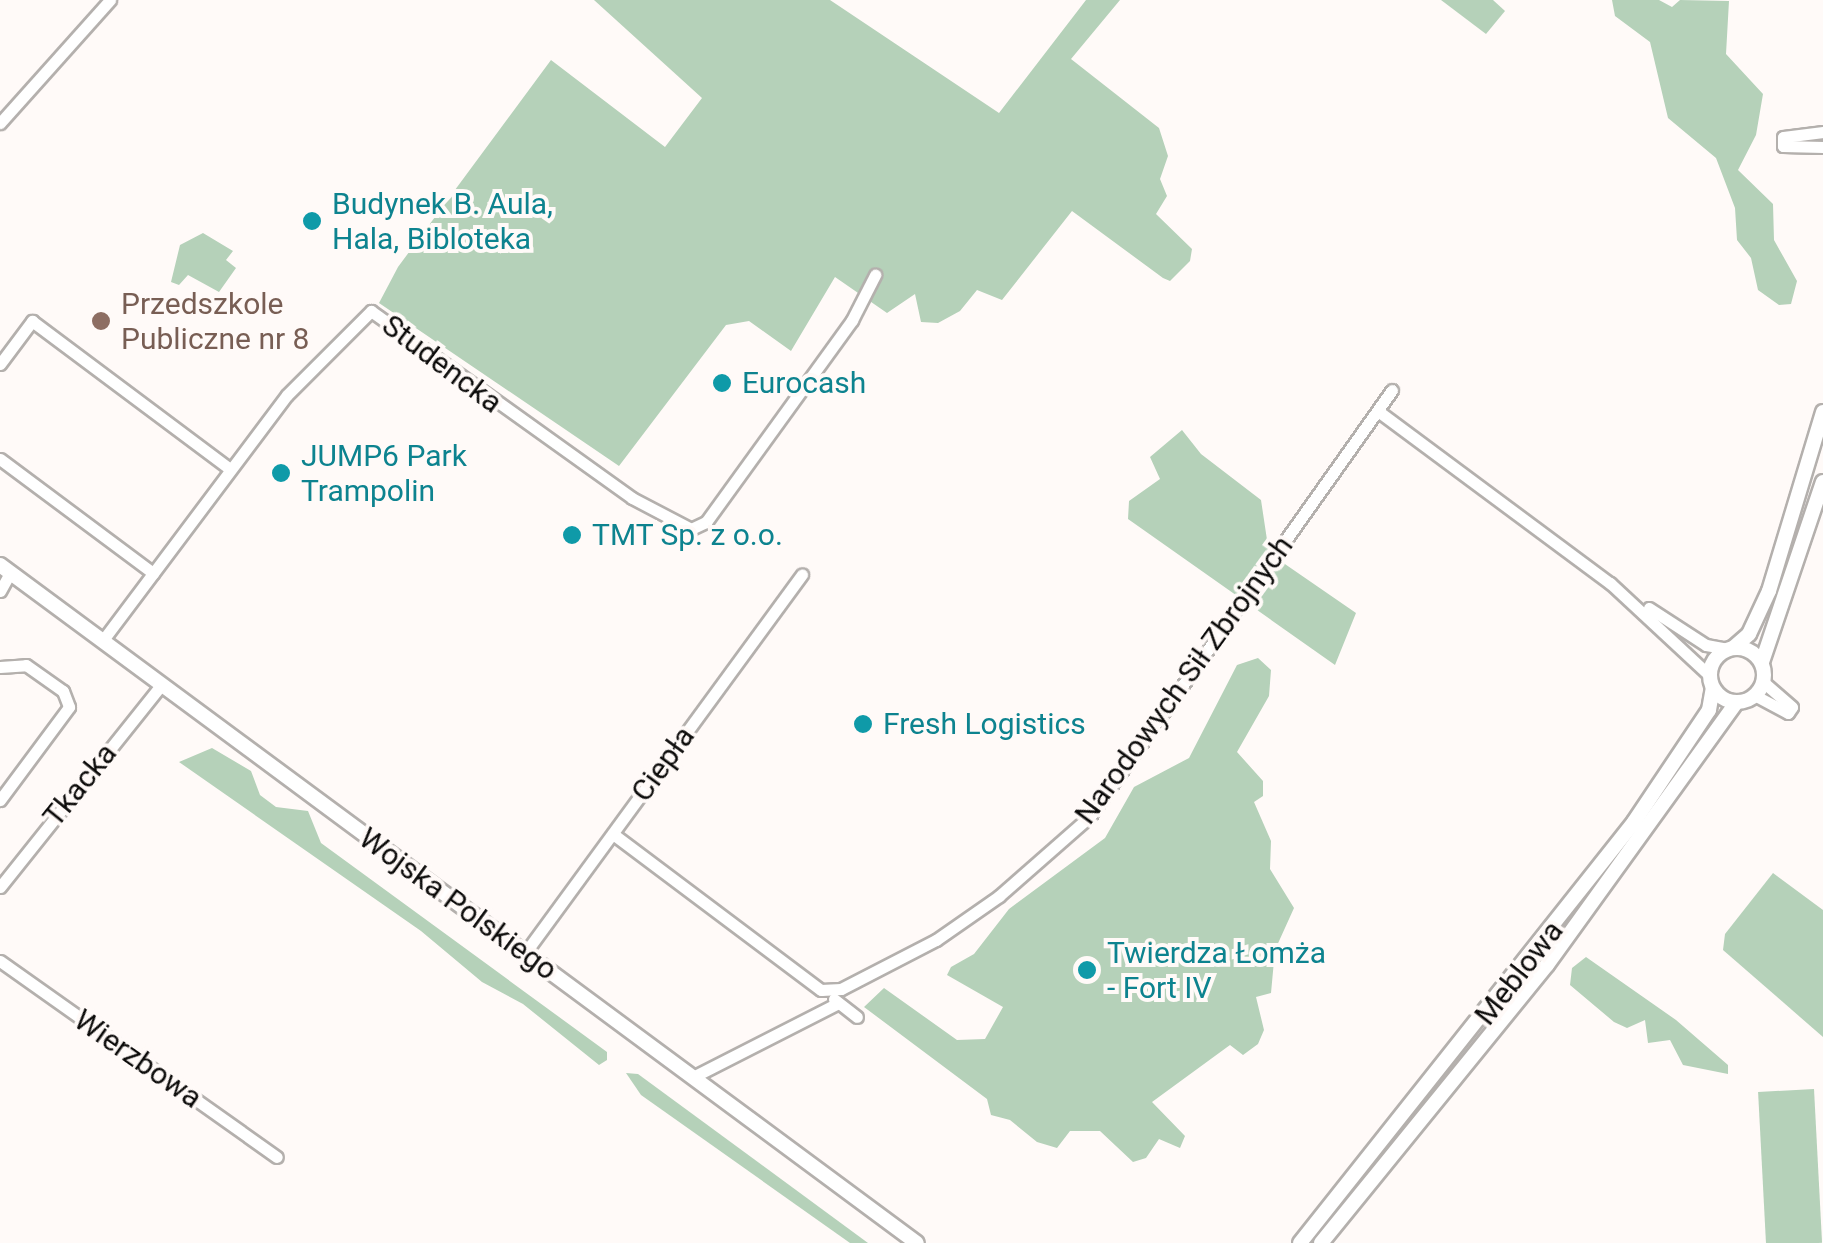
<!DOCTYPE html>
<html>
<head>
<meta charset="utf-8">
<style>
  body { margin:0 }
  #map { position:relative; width:1823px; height:1243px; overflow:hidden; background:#fffaf8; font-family:Roboto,sans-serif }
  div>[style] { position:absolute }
  .green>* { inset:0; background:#b5d1b9; transform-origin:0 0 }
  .roads { filter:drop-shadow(2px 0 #b4b0ad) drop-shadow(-2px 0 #b4b0ad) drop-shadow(0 2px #b4b0ad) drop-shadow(0 -2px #b4b0ad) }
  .minor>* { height:11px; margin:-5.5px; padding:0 5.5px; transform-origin:5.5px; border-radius:5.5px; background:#fff }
  .major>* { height:14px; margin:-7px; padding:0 7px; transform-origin:7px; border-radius:7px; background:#fff }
  .major>.ring { margin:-7px; padding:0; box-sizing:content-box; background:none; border:14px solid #fff; border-radius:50% }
  .dots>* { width:28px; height:28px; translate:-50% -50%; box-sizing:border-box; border:5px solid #fffaf8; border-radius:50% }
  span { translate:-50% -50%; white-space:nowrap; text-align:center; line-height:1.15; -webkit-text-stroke:8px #fffaf8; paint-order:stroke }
  .culture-label { font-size:30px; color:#0d838f }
  .left { translate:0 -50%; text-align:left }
  .education-label { font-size:30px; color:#785e54 }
  .street-label { font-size:30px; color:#0c0b0a }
</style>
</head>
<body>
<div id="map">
  <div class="green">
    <div style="clip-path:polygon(594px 0,830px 0,999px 113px,1086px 0,1120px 0,1071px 59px,1159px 128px,1168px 156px,1160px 179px,1167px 196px,1156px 214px,1192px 249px,1190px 261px,1170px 281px,1163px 278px,1072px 211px,1002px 300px,977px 290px,960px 311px,938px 323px,921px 322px,915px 294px,887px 313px,835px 277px,791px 351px,749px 321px,726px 325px,619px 466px,379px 303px,398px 267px,551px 60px,665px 147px,702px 98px)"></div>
    <div style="clip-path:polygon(1441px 0,1493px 0,1505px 11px,1486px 34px)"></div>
    <div style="clip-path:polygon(1612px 0,1659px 0,1672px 7px,1680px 0,1729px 1px,1726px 54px,1763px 94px,1756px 135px,1738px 170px,1773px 204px,1774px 240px,1797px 281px,1791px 304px,1779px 305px,1758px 290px,1751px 258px,1737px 240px,1735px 208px,1716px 158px,1668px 118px,1650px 42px,1615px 16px)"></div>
    <div style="clip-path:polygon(203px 233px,233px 251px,226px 260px,236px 268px,219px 292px,188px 275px,179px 285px,171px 282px,180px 245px)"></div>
    <div style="clip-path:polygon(1182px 430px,1201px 454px,1261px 500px,1269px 553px,1356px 613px,1335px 665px,1128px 519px,1129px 501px,1160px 479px,1150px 457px)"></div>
    <div style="clip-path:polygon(1258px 658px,1271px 670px,1269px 696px,1237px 752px,1263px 781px,1263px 796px,1254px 802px,1271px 841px,1270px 869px,1294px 908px,1275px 950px,1271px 993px,1256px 997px,1264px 1030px,1258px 1044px,1243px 1055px,1230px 1045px,1152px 1102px,1185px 1136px,1180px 1148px,1159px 1139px,1146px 1158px,1133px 1162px,1100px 1131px,1070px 1131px,1057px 1148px,1037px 1142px,1010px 1120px,991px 1115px,987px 1099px,864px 1007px,884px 988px,957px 1040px,985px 1039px,1003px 1007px,947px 975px,951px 967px,974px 954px,1009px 909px,1105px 838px,1134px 787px,1189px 758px,1237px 665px)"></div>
    <div style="clip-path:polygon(212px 748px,251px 771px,260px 795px,276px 807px,308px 811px,321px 843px,607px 1052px,607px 1060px,599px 1065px,523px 1004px,482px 982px,421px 931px,179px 762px)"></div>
    <div style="clip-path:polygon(1773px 873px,1823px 910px,1823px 1037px,1723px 950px,1725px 934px)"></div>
    <div style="clip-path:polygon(1586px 957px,1676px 1020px,1728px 1065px,1728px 1074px,1683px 1065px,1670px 1040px,1648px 1043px,1645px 1020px,1627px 1028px,1614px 1022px,1570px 985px,1572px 968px)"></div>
    <div style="clip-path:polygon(626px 1073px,638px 1074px,868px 1243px,850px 1243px,641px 1095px)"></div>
    <div style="left:1814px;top:1089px;width:154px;height:56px;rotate:87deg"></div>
  </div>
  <div class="roads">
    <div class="minor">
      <div style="left:0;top:123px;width:165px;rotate:-48.2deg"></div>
      <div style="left:1823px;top:132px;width:40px;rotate:172.9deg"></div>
      <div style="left:1783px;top:137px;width:9px;rotate:90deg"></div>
      <div style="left:1783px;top:146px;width:40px;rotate:1.4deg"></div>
      <div style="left:0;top:364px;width:54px;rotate:-53.3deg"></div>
      <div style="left:32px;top:321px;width:247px;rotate:36.8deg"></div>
      <div style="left:1378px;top:411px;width:289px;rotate:36.6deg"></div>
      <div style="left:1610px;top:583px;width:137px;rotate:42.9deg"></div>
      <div style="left:0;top:459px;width:191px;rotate:36.7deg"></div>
      <div style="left:0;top:591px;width:21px;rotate:-61deg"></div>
      <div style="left:1649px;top:608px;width:68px;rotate:33deg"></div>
      <div style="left:1706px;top:645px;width:22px;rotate:10deg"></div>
      <div style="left:103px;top:640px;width:306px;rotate:-53.1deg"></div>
      <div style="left:287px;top:395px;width:119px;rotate:-45deg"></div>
      <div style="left:371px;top:311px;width:321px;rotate:35.6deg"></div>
      <div style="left:632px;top:498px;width:67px;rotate:27.7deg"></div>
      <div style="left:691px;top:529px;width:17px;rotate:-25deg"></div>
      <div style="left:706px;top:522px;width:249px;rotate:-54.1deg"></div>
      <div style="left:852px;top:320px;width:51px;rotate:-62.9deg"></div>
      <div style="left:0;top:667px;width:26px;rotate:-4deg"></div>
      <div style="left:26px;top:665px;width:45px;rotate:35.1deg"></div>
      <div style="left:63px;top:691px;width:17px;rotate:69deg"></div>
      <div style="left:69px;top:707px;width:116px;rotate:126.6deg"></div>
      <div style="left:1756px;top:696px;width:36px;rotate:28deg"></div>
      <div style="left:1788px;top:713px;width:7px;rotate:-56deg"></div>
      <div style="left:1792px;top:707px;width:37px;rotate:-139deg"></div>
      <div style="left:613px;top:834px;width:260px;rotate:36.9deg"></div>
      <div style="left:821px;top:990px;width:20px;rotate:-3deg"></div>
      <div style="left:841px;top:989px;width:107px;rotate:-27.3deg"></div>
      <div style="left:936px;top:940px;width:77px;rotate:-34.9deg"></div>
      <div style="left:999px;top:896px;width:121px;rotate:-41.3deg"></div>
      <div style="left:1090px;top:816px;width:522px;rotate:-54.67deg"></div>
      <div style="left:0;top:887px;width:260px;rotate:-51.4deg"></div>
      <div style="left:525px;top:953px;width:469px;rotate:-53.8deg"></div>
      <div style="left:0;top:961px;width:339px;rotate:35.3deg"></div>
      <div style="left:834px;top:999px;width:29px;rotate:38deg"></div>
      <div style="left:693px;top:1077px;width:163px;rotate:-27deg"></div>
    </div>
    <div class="major">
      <div style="left:0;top:565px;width:1140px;rotate:36.48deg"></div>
      <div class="ring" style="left:1710px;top:648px;width:40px;height:40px"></div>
      <div style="left:1733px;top:648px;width:21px;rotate:-41deg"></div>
      <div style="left:1749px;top:634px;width:47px;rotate:-65.1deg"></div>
      <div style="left:1769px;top:591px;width:187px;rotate:-73.2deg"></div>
      <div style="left:1762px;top:662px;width:190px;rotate:-71.3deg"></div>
      <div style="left:1300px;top:1243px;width:537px;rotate:-51.57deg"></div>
      <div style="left:1634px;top:822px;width:135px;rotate:-56.2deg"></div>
      <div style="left:1709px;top:710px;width:22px;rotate:-80deg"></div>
      <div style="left:1321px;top:1243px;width:358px;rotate:-50.9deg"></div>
      <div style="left:1547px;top:965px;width:323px;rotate:-54.2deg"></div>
    </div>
  </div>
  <div class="dots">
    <div style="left:312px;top:221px;background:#0f9aa8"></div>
    <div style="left:101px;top:321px;background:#8d6e63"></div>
    <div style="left:722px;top:383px;background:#0f9aa8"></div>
    <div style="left:281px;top:473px;background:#0f9aa8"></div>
    <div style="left:572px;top:535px;background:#0f9aa8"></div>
    <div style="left:863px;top:724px;background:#0f9aa8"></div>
    <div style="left:1087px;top:970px;background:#0f9aa8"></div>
  </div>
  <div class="culture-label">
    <span class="left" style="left:332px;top:221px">Budynek B. Aula,<br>Hala, Bibloteka</span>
    <span class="left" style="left:742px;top:383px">Eurocash</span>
    <span class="left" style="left:301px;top:473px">JUMP6 Park<br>Trampolin</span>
    <span class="left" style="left:592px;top:535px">TMT Sp. z o.o.</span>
    <span class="left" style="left:883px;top:724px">Fresh Logistics</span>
    <span class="left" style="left:1107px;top:970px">Twierdza Łomża<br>- Fort IV</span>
  </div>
  <div class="education-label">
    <span class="left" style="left:121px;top:321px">Przedszkole<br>Publiczne nr 8</span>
  </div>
  <div class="street-label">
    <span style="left:442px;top:364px;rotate:37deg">Studencka</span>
    <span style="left:1184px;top:680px;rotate:-54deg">Narodowych Sił Zbrojnych</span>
    <span style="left:663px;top:764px;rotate:-54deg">Ciepła</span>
    <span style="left:80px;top:785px;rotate:-51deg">Tkacka</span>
    <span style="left:458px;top:904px;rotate:36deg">Wojska Polskiego</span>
    <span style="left:1519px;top:973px;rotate:-52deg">Meblowa</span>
    <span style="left:138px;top:1059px;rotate:35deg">Wierzbowa</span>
  </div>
</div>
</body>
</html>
